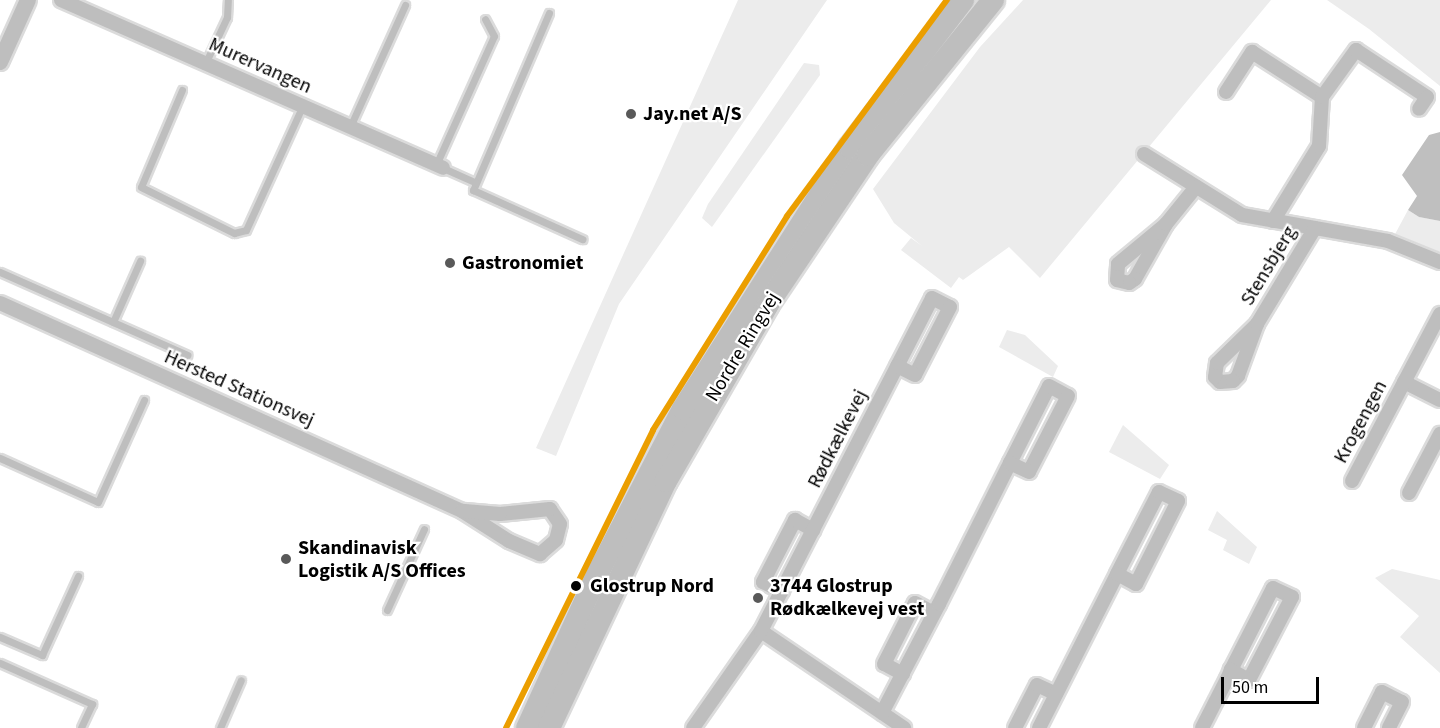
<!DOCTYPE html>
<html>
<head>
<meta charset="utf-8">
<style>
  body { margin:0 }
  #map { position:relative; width:1440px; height:728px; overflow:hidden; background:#fff; font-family:"Source Sans 3",sans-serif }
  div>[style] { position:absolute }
  .green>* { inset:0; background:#ececec }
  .water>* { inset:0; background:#bfbfbf }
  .roads { filter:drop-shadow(2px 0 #dbdbdb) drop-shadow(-2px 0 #dbdbdb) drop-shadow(0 2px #dbdbdb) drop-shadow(0 -2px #dbdbdb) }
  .service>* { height:7px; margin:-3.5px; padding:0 3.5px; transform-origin:3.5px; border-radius:3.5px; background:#bebebe }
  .minor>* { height:14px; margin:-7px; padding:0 7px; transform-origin:7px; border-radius:7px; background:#bebebe }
  .tertiary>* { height:16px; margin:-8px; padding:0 8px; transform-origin:8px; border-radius:8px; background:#bebebe }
  .primary>* { height:22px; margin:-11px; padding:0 11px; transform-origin:11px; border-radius:11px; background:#bebebe }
  .tram-1>* { height:6px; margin:-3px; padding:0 3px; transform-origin:3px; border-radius:3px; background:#eb9e00 }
  .dots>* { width:16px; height:16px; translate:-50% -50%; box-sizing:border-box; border:3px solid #fff; border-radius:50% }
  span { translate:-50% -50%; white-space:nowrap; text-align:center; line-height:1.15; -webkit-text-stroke:4.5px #fff; paint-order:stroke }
  .street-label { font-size:20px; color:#000 }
  .poi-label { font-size:20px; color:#000; font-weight:700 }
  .left { translate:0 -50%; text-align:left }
  .stop-label { font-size:20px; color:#000; font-weight:700 }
  .scale { position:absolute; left:1221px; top:677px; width:98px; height:27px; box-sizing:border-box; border:3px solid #000; border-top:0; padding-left:8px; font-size:18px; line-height:21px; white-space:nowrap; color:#000; -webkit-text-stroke:4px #fff; paint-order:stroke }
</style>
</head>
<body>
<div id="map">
  <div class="green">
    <div style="clip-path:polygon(738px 0,827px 0,619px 304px,556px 456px,536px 448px)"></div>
    <div style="clip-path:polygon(1023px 0,1271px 0,1040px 278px,1009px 247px,963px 280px,959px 277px,951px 288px,901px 250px,911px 238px,922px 246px,894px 223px,873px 189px,980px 47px)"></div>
    <div style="clip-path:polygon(1327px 0,1440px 0,1440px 86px,1369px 29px)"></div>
    <div style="clip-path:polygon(804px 63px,819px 65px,820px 75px,712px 227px,702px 218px,708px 204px)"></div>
    <div style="clip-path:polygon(1408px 210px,1419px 217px,1440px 221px,1440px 252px,1420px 248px,1394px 236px)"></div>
    <div style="clip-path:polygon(1007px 330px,1025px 335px,1058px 366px,1053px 377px,999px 347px)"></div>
    <div style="clip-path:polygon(1123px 425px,1169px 465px,1160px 479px,1109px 452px)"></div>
    <div style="clip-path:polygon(1217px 511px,1257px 547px,1249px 564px,1223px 550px,1227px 540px,1208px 530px)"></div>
    <div style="clip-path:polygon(1392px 569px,1440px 580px,1440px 673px,1400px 637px,1419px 616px,1375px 578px)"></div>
  </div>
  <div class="water">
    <div style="clip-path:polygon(1440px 132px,1440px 221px,1419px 217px,1408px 210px,1417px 196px,1402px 175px,1429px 135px)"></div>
  </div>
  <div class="roads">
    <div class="service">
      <div style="left:549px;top:13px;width:193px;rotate:113.2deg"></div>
      <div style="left:473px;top:190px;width:120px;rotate:24.2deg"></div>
      <div style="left:205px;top:64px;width:52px;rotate:-64.9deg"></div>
      <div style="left:227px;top:17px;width:17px;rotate:-87deg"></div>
      <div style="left:182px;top:90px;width:105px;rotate:112.9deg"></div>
      <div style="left:141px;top:187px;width:104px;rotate:26.3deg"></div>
      <div style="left:234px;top:233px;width:12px;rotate:-14deg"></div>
      <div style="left:246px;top:230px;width:135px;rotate:-65.5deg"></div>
      <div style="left:350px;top:127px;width:134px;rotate:-65.7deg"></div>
      <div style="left:436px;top:165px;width:141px;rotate:-65.8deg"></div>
      <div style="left:494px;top:36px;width:19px;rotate:-118deg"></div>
      <div style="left:443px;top:168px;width:36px;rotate:24deg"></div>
      <div style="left:0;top:272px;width:205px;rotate:23.9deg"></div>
      <div style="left:113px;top:322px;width:67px;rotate:-66.1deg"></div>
      <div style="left:0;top:458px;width:107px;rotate:24.2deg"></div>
      <div style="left:98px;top:502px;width:112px;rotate:-65.7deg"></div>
      <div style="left:387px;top:610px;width:89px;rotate:-65.4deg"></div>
      <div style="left:0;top:637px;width:46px;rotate:23.2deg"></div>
      <div style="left:42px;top:655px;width:87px;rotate:-65.5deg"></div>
      <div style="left:0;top:663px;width:101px;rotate:24deg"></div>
      <div style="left:92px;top:704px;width:26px;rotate:115deg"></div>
      <div style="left:220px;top:728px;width:52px;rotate:-66.4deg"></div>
    </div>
    <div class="minor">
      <div style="left:61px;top:0;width:417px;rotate:23.7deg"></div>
      <div style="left:1226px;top:92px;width:48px;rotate:-57deg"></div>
      <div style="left:1252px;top:52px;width:83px;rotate:32.7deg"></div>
      <div style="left:1144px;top:154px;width:115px;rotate:31.9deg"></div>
      <div style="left:1242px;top:215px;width:148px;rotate:10.1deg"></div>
      <div style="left:1388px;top:241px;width:56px;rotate:22deg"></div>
      <div style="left:1273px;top:221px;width:88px;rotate:-58.5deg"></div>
      <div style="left:1319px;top:146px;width:49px;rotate:-86.5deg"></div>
      <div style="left:1322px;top:97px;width:58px;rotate:-54.1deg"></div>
      <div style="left:1356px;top:50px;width:85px;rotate:33.5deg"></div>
      <div style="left:1427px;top:97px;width:14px;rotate:124deg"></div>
      <div style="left:1166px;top:224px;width:63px;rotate:119.4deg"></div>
      <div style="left:1135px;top:279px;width:7px;rotate:146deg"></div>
      <div style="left:1129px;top:283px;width:12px;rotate:-166deg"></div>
      <div style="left:1117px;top:280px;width:16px;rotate:-86deg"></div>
      <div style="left:1118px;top:264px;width:62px;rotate:-39.8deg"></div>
      <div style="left:1166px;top:224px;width:48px;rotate:-51deg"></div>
      <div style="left:0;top:303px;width:507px;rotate:24.24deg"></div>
      <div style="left:462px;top:511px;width:56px;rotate:32.6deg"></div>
      <div style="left:509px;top:541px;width:34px;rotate:23deg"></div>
      <div style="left:540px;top:554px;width:21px;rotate:-41deg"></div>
      <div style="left:556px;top:540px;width:16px;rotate:-76deg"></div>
      <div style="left:560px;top:524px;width:18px;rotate:-124deg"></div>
      <div style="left:550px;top:509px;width:50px;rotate:174.3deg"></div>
      <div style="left:500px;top:514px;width:38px;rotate:-175deg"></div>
      <div style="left:1257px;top:324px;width:55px;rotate:110.1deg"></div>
      <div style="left:1238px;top:376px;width:7px;rotate:135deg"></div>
      <div style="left:1233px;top:381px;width:13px;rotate:176deg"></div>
      <div style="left:1220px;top:382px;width:7px;rotate:-135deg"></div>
      <div style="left:1215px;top:377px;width:14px;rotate:-82deg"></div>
      <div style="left:1217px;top:363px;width:56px;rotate:-44.3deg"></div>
      <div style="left:1257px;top:324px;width:112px;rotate:-58.9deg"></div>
      <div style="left:1404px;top:382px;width:40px;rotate:26.6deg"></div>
      <div style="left:1352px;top:481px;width:189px;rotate:-62.2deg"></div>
      <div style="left:1409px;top:493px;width:67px;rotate:-62.3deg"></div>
      <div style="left:782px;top:591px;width:21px;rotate:-155deg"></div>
      <div style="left:763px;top:582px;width:70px;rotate:-62.7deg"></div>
      <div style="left:795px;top:520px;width:21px;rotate:29deg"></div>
      <div style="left:761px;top:631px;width:173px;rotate:34.1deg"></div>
      <div style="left:903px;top:674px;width:21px;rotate:-152deg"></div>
      <div style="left:884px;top:664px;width:68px;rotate:-63.1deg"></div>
      <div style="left:915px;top:603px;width:21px;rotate:28deg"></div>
      <div style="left:882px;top:713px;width:123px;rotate:-62.4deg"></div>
      <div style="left:939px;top:604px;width:158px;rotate:-63.3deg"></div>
      <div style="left:1010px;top:463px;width:86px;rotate:-63.1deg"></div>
      <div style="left:1049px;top:386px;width:21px;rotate:28deg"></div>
      <div style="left:1068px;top:396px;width:85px;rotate:117.2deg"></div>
      <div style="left:1029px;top:472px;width:21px;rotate:-155deg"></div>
      <div style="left:693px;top:728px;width:118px;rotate:-55deg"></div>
      <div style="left:761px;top:631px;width:374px;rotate:-62.8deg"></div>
      <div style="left:932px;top:298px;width:20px;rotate:27deg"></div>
      <div style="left:950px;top:307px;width:76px;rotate:117.2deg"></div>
      <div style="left:915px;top:375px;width:20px;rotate:-153deg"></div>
      <div style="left:1015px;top:728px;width:48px;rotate:-62.9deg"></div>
      <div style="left:1037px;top:685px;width:21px;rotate:25deg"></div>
      <div style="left:1039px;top:728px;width:173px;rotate:-63.1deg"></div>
      <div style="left:1117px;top:574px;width:92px;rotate:-62.9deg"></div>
      <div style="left:1159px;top:492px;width:21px;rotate:25deg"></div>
      <div style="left:1178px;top:501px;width:93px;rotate:116.8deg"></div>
      <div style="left:1136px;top:584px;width:21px;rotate:-152deg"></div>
      <div style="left:1202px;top:728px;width:55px;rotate:-63deg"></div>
      <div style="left:1227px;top:679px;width:10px;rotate:-66deg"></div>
      <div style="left:1231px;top:670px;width:92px;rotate:-62.9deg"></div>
      <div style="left:1273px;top:588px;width:21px;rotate:25deg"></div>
      <div style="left:1292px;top:597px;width:93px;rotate:117.4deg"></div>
      <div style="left:1249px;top:680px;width:21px;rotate:-151deg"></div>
      <div style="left:1364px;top:728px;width:40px;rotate:-63.4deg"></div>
      <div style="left:1382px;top:692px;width:22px;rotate:27deg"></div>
      <div style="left:1402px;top:702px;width:29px;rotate:117deg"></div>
    </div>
    <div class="tertiary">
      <div style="left:0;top:62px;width:68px;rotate:-65.7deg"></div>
    </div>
    <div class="primary">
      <div style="left:527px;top:728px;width:173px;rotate:-65.4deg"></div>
      <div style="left:599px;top:571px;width:182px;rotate:-62.6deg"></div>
      <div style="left:683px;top:409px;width:310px;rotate:-57.4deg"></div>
      <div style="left:850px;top:148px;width:186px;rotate:-52.6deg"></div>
      <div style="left:549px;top:728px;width:273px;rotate:-64.7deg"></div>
      <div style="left:666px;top:481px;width:204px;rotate:-60deg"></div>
      <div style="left:768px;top:304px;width:179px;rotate:-56.1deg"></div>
      <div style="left:868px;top:155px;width:199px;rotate:-51.1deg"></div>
    </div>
  </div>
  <div class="tram-1">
    <div style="left:506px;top:728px;width:332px;rotate:-63.7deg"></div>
    <div style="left:653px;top:430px;width:252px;rotate:-57.9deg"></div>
    <div style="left:787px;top:216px;width:269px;rotate:-53.5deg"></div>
  </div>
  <div class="dots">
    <div style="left:631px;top:114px;background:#595959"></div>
    <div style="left:450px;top:263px;background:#595959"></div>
    <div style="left:286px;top:559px;background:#595959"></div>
    <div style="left:576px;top:586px;background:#000"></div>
    <div style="left:758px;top:598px;background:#595959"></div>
  </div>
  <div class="street-label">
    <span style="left:260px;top:66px;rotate:24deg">Murervangen</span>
    <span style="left:1269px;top:266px;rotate:-59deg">Stensbjerg</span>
    <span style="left:743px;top:347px;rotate:-59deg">Nordre Ringvej</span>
    <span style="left:239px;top:389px;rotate:24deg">Hersted Stationsvej</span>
    <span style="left:1361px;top:422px;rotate:-62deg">Krogengen</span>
    <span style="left:838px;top:439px;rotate:-63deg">Rødkælkevej</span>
  </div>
  <div class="poi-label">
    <span class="left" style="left:643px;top:114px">Jay.net A/S</span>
    <span class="left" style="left:462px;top:263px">Gastronomiet</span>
    <span class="left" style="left:298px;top:560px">Skandinavisk<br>Logistik A/S Offices</span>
    <span class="left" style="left:770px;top:598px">3744 Glostrup<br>Rødkælkevej vest</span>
  </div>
  <div class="stop-label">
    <span class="left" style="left:590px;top:586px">Glostrup Nord</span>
  </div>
  <div class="scale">50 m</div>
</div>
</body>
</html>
